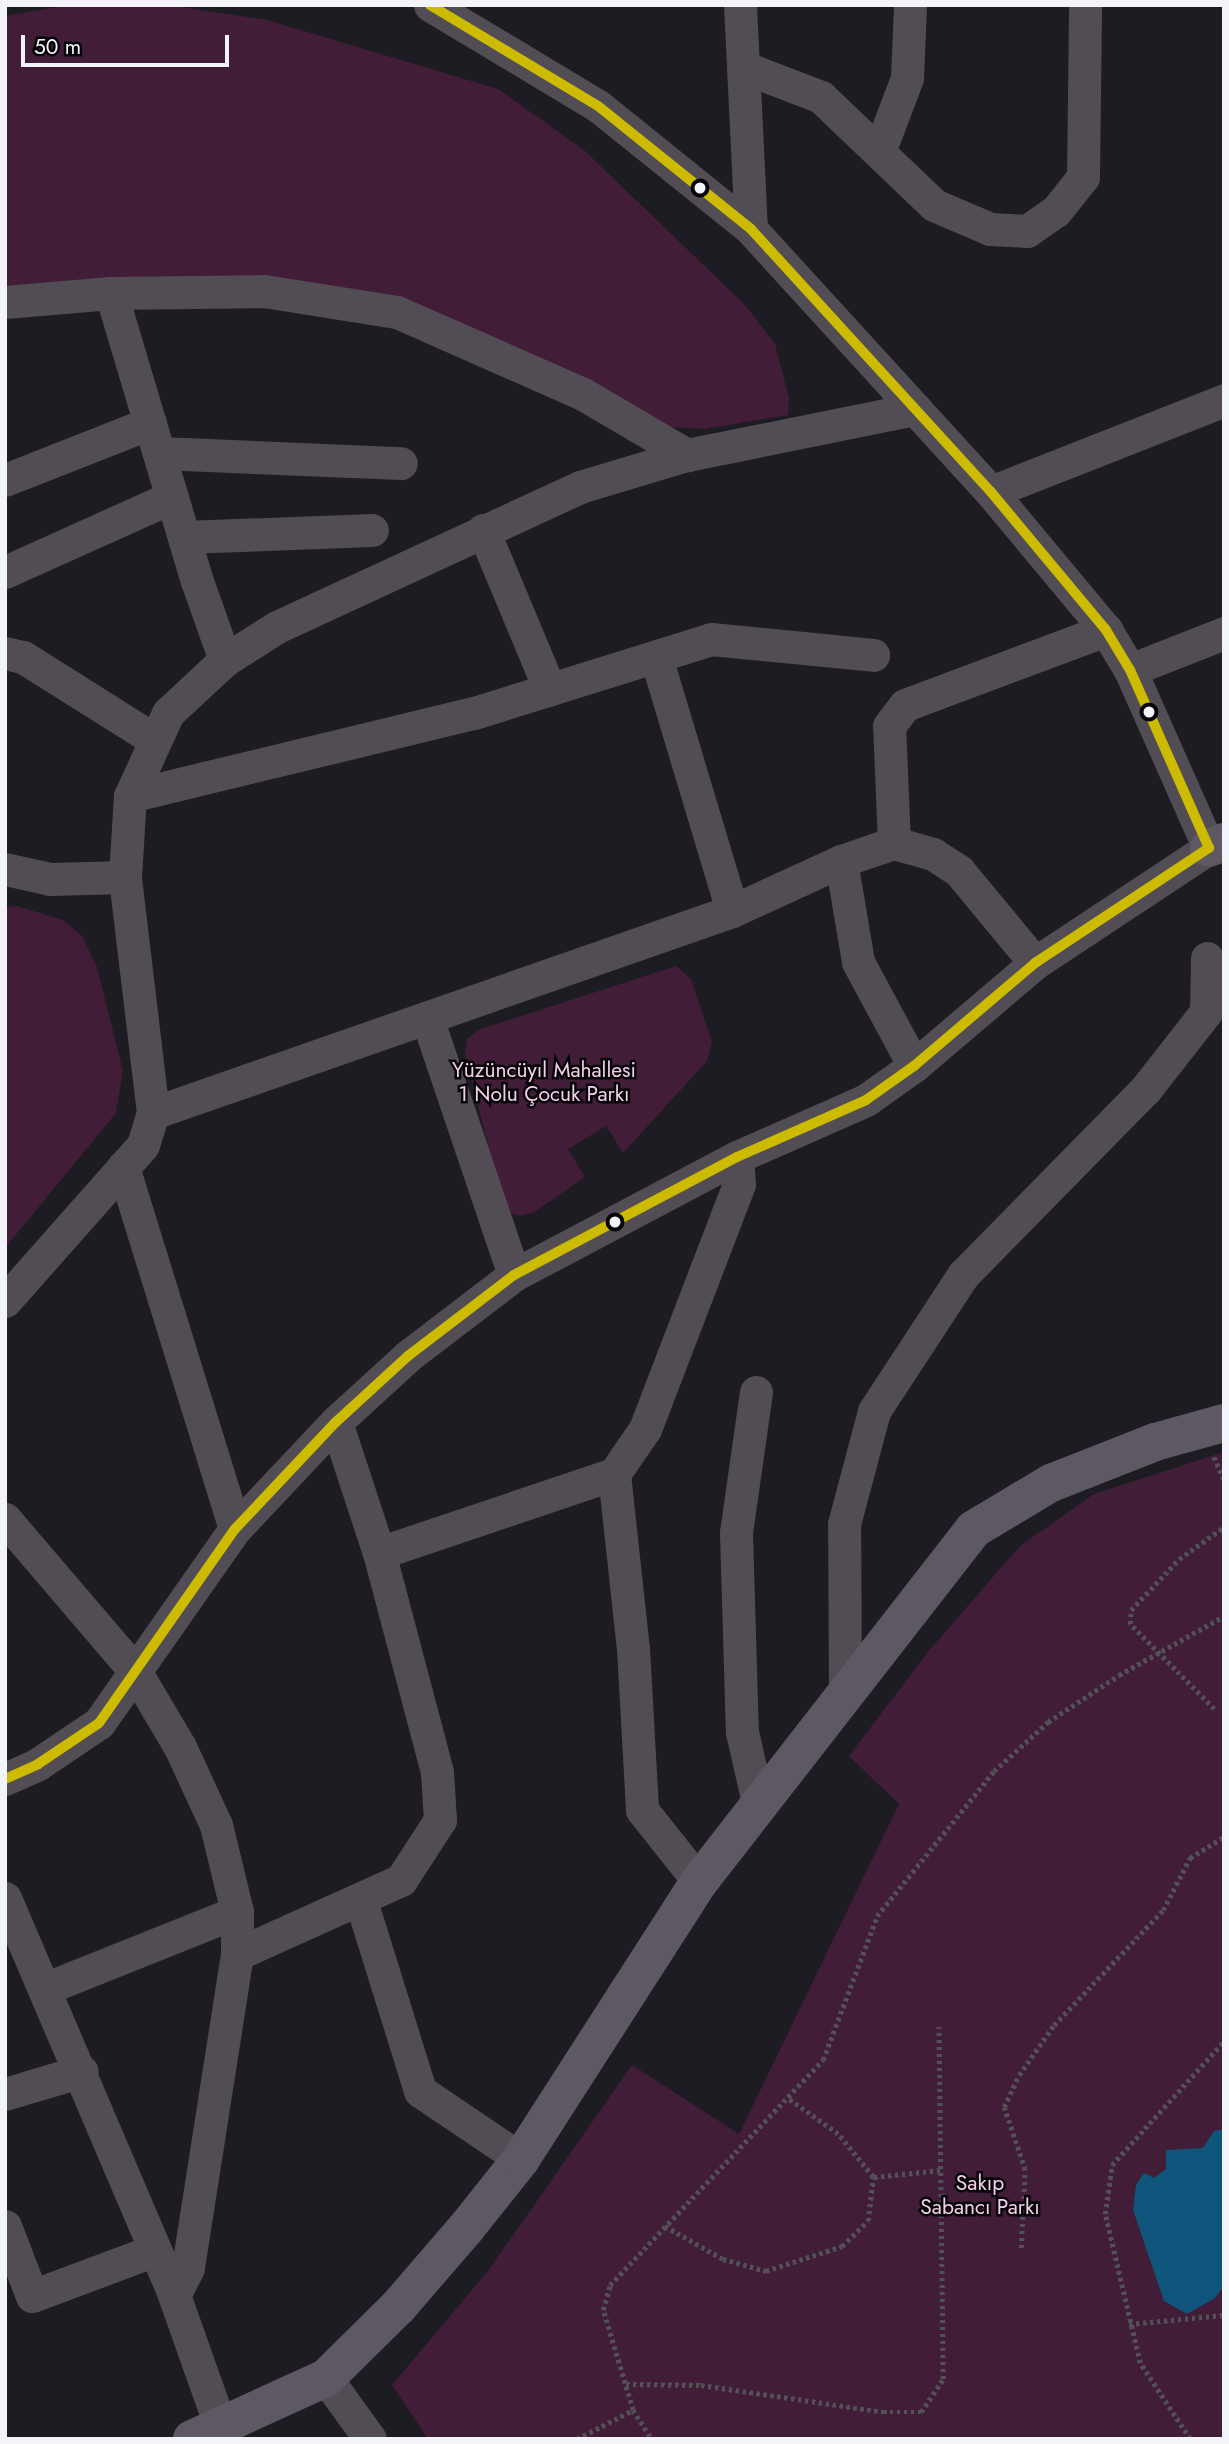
<!DOCTYPE html>
<html>
<head>
<meta charset="utf-8">
<style>
  body { margin:0 }
  #map { position:relative; width:1229px; height:2444px; overflow:hidden; background:#1d1c22; font-family:Jost,sans-serif }
  div>[style] { position:absolute }
  .green>* { inset:0; background:#411d37 }
  .water>* { inset:0; background:#0f547a }
  .path>* { height:4.5px; margin-top:-2.25px; transform-origin:0; background:repeating-linear-gradient(90deg,#535156 0 3.5px,transparent 0 7px) }
  .street>* { height:33px; margin:-16.5px; padding:0 16.5px; transform-origin:16.5px; border-radius:16.5px; background:#524c55 }
  .secondary>* { height:38px; margin:-19px; padding:0 19px; transform-origin:19px; border-radius:19px; background:#5e5862 }
  .bus-1>* { height:10px; margin:-5px; padding:0 5px; transform-origin:5px; border-radius:5px; background:#cb0 }
  .dots>* { width:19px; height:19px; translate:-50% -50%; box-sizing:border-box; border:4px solid #06060a; border-radius:50% }
  span { translate:-50% -50%; white-space:nowrap; text-align:center; line-height:1.15; -webkit-text-stroke:5px #06060a; paint-order:stroke }
  .park-label { font-size:21px; color:#f4d0e6 }
  .frame { position:absolute; inset:0; border:7px solid #f3f3fa; pointer-events:none }
  .scale { position:absolute; left:21px; top:35px; width:208px; height:32px; box-sizing:border-box; border:4px solid #f3f3fa; border-top:0; padding-left:9px; font-size:21px; line-height:24px; white-space:nowrap; color:#f3f3fa; -webkit-text-stroke:5px #06060a; paint-order:stroke }
</style>
</head>
<body>
<div id="map">
  <div class="green">
    <div style="clip-path:polygon(71px 5px,167px 5px,267px 20px,498px 89px,584px 150px,745px 305px,775px 344px,789px 398px,788px 415px,705px 429px,654px 426px,333px 297px,5px 313px,5px 16px)"></div>
    <div style="clip-path:polygon(17px 906px,63px 920px,82px 936px,97px 967px,123px 1071px,116px 1113px,5px 1248px,5px 907px)"></div>
    <div style="clip-path:polygon(676px 966px,691px 979px,712px 1042px,707px 1061px,623px 1153px,606px 1126px,568px 1149px,585px 1177px,533px 1213px,520px 1216px,509px 1212px,502px 1201px,465px 1053px,467px 1039px,478px 1030px)"></div>
    <div style="clip-path:polygon(1224px 1452px,1224px 2439px,428px 2439px,392px 2385px,488px 2271px,632px 2065px,739px 2134px,899px 1804px,849px 1756px,927px 1653px,1020px 1546px,1094px 1494px)"></div>
  </div>
  <div class="water">
    <div style="clip-path:polygon(1224px 2129px,1224px 2286px,1215px 2298px,1187px 2314px,1164px 2301px,1133px 2210px,1136px 2185px,1144px 2173px,1154px 2178px,1166px 2169px,1166px 2150px,1203px 2148px,1214px 2131px)"></div>
  </div>
  <div class="path">
    <div style="left:1214px;top:1457px;width:24px;rotate:66deg"></div>
    <div style="left:1214px;top:1709px;width:120px;rotate:-134.7deg"></div>
    <div style="left:1130px;top:1624px;width:14px;rotate:-86deg"></div>
    <div style="left:1131px;top:1610px;width:70px;rotate:-46.7deg"></div>
    <div style="left:1179px;top:1559px;width:55px;rotate:-35.4deg"></div>
    <div style="left:874px;top:2177px;width:68px;rotate:-5.9deg"></div>
    <div style="left:665px;top:2226px;width:67px;rotate:29.6deg"></div>
    <div style="left:723px;top:2259px;width:45px;rotate:15.6deg"></div>
    <div style="left:766px;top:2271px;width:80px;rotate:-18.2deg"></div>
    <div style="left:842px;top:2246px;width:36px;rotate:-44deg"></div>
    <div style="left:868px;top:2221px;width:44px;rotate:-83.5deg"></div>
    <div style="left:873px;top:2177px;width:55px;rotate:-129.1deg"></div>
    <div style="left:838px;top:2134px;width:62px;rotate:-144.8deg"></div>
    <div style="left:1021px;top:2248px;width:78px;rotate:-87.1deg"></div>
    <div style="left:1025px;top:2170px;width:66px;rotate:-108.4deg"></div>
    <div style="left:1004px;top:2107px;width:35px;rotate:-65deg"></div>
    <div style="left:1019px;top:2075px;width:61px;rotate:-55deg"></div>
    <div style="left:1054px;top:2025px;width:158px;rotate:-46.5deg"></div>
    <div style="left:1163px;top:1910px;width:59px;rotate:-62.6deg"></div>
    <div style="left:1190px;top:1858px;width:40px;rotate:-32deg"></div>
    <div style="left:1129px;top:2324px;width:95px;rotate:-5.4deg"></div>
    <div style="left:626px;top:2384px;width:75px;rotate:0.8deg"></div>
    <div style="left:701px;top:2385px;width:184px;rotate:8.4deg"></div>
    <div style="left:883px;top:2412px;width:38px"></div>
    <div style="left:921px;top:2412px;width:40px;rotate:-56deg"></div>
    <div style="left:943px;top:2379px;width:352px;rotate:-90.7deg"></div>
    <div style="left:633px;top:2410px;width:35px;rotate:57deg"></div>
    <div style="left:577px;top:2439px;width:63px;rotate:-27.4deg"></div>
    <div style="left:633px;top:2410px;width:104px;rotate:-106.7deg"></div>
    <div style="left:603px;top:2310px;width:26px;rotate:-74deg"></div>
    <div style="left:610px;top:2285px;width:310px;rotate:-46.6deg"></div>
    <div style="left:823px;top:2060px;width:154px;rotate:-69.4deg"></div>
    <div style="left:877px;top:1916px;width:186px;rotate:-51.1deg"></div>
    <div style="left:994px;top:1771px;width:73px;rotate:-42.2deg"></div>
    <div style="left:1048px;top:1722px;width:85px;rotate:-33.5deg"></div>
    <div style="left:1119px;top:1675px;width:120px;rotate:-29.3deg"></div>
    <div style="left:1190px;top:2439px;width:91px;rotate:-123.3deg"></div>
    <div style="left:1140px;top:2363px;width:153px;rotate:-103.2deg"></div>
    <div style="left:1105px;top:2214px;width:49px;rotate:-81.9deg"></div>
    <div style="left:1112px;top:2165px;width:167px;rotate:-47.9deg"></div>
  </div>
  <div class="street">
    <div style="left:740px;top:5px;width:224px;rotate:87.2deg"></div>
    <div style="left:743px;top:67px;width:84px;rotate:21deg"></div>
    <div style="left:821px;top:97px;width:156px;rotate:43.7deg"></div>
    <div style="left:934px;top:205px;width:61px;rotate:23.2deg"></div>
    <div style="left:990px;top:229px;width:37px;rotate:3deg"></div>
    <div style="left:1027px;top:231px;width:35px;rotate:-35deg"></div>
    <div style="left:1056px;top:211px;width:43px;rotate:-51.5deg"></div>
    <div style="left:1083px;top:177px;width:172px;rotate:-89.3deg"></div>
    <div style="left:879px;top:152px;width:79px;rotate:-69.3deg"></div>
    <div style="left:907px;top:78px;width:73px;rotate:-87.6deg"></div>
    <div style="left:111px;top:293px;width:301px;rotate:73.4deg"></div>
    <div style="left:197px;top:581px;width:84px;rotate:70.5deg"></div>
    <div style="left:5px;top:302px;width:106px;rotate:-4.9deg"></div>
    <div style="left:111px;top:293px;width:153px;rotate:-0.7deg"></div>
    <div style="left:264px;top:291px;width:135px;rotate:9deg"></div>
    <div style="left:397px;top:312px;width:203px;rotate:23.8deg"></div>
    <div style="left:583px;top:394px;width:121px;rotate:30.4deg"></div>
    <div style="left:159px;top:453px;width:242px;rotate:2.4deg"></div>
    <div style="left:5px;top:480px;width:156px;rotate:-21.5deg"></div>
    <div style="left:991px;top:492px;width:251px;rotate:-21.5deg"></div>
    <div style="left:483px;top:530px;width:173px;rotate:67.3deg"></div>
    <div style="left:184px;top:537px;width:188px;rotate:-2.1deg"></div>
    <div style="left:5px;top:572px;width:183px;rotate:-24.2deg"></div>
    <div style="left:5px;top:653px;width:18px;rotate:13deg"></div>
    <div style="left:23px;top:657px;width:156px;rotate:32.2deg"></div>
    <div style="left:656px;top:657px;width:265px;rotate:73.3deg"></div>
    <div style="left:1130px;top:670px;width:101px;rotate:-21.5deg"></div>
    <div style="left:130px;top:796px;width:354px;rotate:-13.6deg"></div>
    <div style="left:474px;top:713px;width:248px;rotate:-17.3deg"></div>
    <div style="left:711px;top:639px;width:163px;rotate:5.6deg"></div>
    <div style="left:894px;top:843px;width:117px;rotate:-92.4deg"></div>
    <div style="left:889px;top:726px;width:26px;rotate:-53deg"></div>
    <div style="left:905px;top:705px;width:215px;rotate:-20.5deg"></div>
    <div style="left:841px;top:861px;width:102px;rotate:80.4deg"></div>
    <div style="left:858px;top:962px;width:118px;rotate:61.7deg"></div>
    <div style="left:5px;top:869px;width:47px;rotate:12.3deg"></div>
    <div style="left:51px;top:879px;width:74px;rotate:-1.5deg"></div>
    <div style="left:427px;top:1018px;width:271px;rotate:71.3deg"></div>
    <div style="left:153px;top:1113px;width:613px;rotate:-19.23deg"></div>
    <div style="left:732px;top:911px;width:120px;rotate:-24.6deg"></div>
    <div style="left:841px;top:861px;width:56px;rotate:-18.8deg"></div>
    <div style="left:894px;top:843px;width:41px;rotate:15.8deg"></div>
    <div style="left:933px;top:854px;width:31px;rotate:33deg"></div>
    <div style="left:959px;top:871px;width:119px;rotate:50.4deg"></div>
    <div style="left:123px;top:1167px;width:379px;rotate:72.8deg"></div>
    <div style="left:5px;top:1301px;width:208px;rotate:-48.5deg"></div>
    <div style="left:143px;top:1145px;width:34px;rotate:-73deg"></div>
    <div style="left:153px;top:1113px;width:238px;rotate:-96.8deg"></div>
    <div style="left:125px;top:877px;width:81px;rotate:-86.5deg"></div>
    <div style="left:130px;top:796px;width:91px;rotate:-65.4deg"></div>
    <div style="left:168px;top:713px;width:78px;rotate:-42.9deg"></div>
    <div style="left:225px;top:660px;width:62px;rotate:-32.4deg"></div>
    <div style="left:277px;top:627px;width:334px;rotate:-24.8deg"></div>
    <div style="left:580px;top:487px;width:112px;rotate:-16.7deg"></div>
    <div style="left:687px;top:455px;width:233px;rotate:-11.4deg"></div>
    <div style="left:756px;top:1392px;width:142px;rotate:98.1deg"></div>
    <div style="left:736px;top:1533px;width:199px;rotate:88.3deg"></div>
    <div style="left:742px;top:1732px;width:77px;rotate:77.2deg"></div>
    <div style="left:614px;top:1474px;width:175px;rotate:83.8deg"></div>
    <div style="left:633px;top:1648px;width:162px;rotate:86.8deg"></div>
    <div style="left:642px;top:1810px;width:92px;rotate:51.6deg"></div>
    <div style="left:5px;top:1519px;width:200px;rotate:49.5deg"></div>
    <div style="left:135px;top:1671px;width:88px;rotate:59.4deg"></div>
    <div style="left:180px;top:1747px;width:86px;rotate:65.2deg"></div>
    <div style="left:216px;top:1825px;width:89px;rotate:76.4deg"></div>
    <div style="left:237px;top:1912px;width:42px;rotate:90deg"></div>
    <div style="left:237px;top:1954px;width:318px;rotate:98.9deg"></div>
    <div style="left:188px;top:2268px;width:30px;rotate:117deg"></div>
    <div style="left:379px;top:1553px;width:248px;rotate:-18.6deg"></div>
    <div style="left:614px;top:1474px;width:55px;rotate:-55.4deg"></div>
    <div style="left:645px;top:1429px;width:262px;rotate:-69deg"></div>
    <div style="left:739px;top:1184px;width:27px;rotate:-94deg"></div>
    <div style="left:845px;top:1691px;width:167px;rotate:-90.3deg"></div>
    <div style="left:844px;top:1524px;width:117px;rotate:-75.1deg"></div>
    <div style="left:874px;top:1411px;width:163px;rotate:-56.8deg"></div>
    <div style="left:963px;top:1275px;width:260px;rotate:-45.5deg"></div>
    <div style="left:1145px;top:1090px;width:99px;rotate:-52deg"></div>
    <div style="left:1206px;top:1012px;width:54px;rotate:-88.9deg"></div>
    <div style="left:5px;top:1779px;width:36px;rotate:-24deg"></div>
    <div style="left:38px;top:1764px;width:73px;rotate:-33.9deg"></div>
    <div style="left:99px;top:1723px;width:237px;rotate:-55deg"></div>
    <div style="left:235px;top:1529px;width:147px;rotate:-46.7deg"></div>
    <div style="left:336px;top:1422px;width:98px;rotate:-42.5deg"></div>
    <div style="left:408px;top:1356px;width:133px;rotate:-37.4deg"></div>
    <div style="left:514px;top:1275px;width:252px;rotate:-27.9deg"></div>
    <div style="left:737px;top:1157px;width:141px;rotate:-23.8deg"></div>
    <div style="left:866px;top:1100px;width:59px;rotate:-35.3deg"></div>
    <div style="left:914px;top:1066px;width:159px;rotate:-40.4deg"></div>
    <div style="left:1035px;top:963px;width:209px;rotate:-33.5deg"></div>
    <div style="left:1209px;top:848px;width:195px;rotate:-113.9deg"></div>
    <div style="left:1130px;top:670px;width:47px;rotate:-121deg"></div>
    <div style="left:1106px;top:630px;width:180px;rotate:-129.8deg"></div>
    <div style="left:991px;top:492px;width:356px;rotate:-132.4deg"></div>
    <div style="left:751px;top:229px;width:196px;rotate:-141.2deg"></div>
    <div style="left:598px;top:106px;width:196px;rotate:-149deg"></div>
    <div style="left:5px;top:1898px;width:431px;rotate:66.9deg"></div>
    <div style="left:174px;top:2295px;width:141px;rotate:70.5deg"></div>
    <div style="left:361px;top:1901px;width:199px;rotate:72.7deg"></div>
    <div style="left:420px;top:2091px;width:122px;rotate:34deg"></div>
    <div style="left:237px;top:1954px;width:180px;rotate:-24.3deg"></div>
    <div style="left:401px;top:1880px;width:72px;rotate:-57deg"></div>
    <div style="left:440px;top:1820px;width:48px;rotate:-93.6deg"></div>
    <div style="left:437px;top:1772px;width:227px;rotate:-104.8deg"></div>
    <div style="left:379px;top:1553px;width:138px;rotate:-108.2deg"></div>
    <div style="left:44px;top:1989px;width:208px;rotate:-21.8deg"></div>
    <div style="left:5px;top:2094px;width:80px;rotate:-16.6deg"></div>
    <div style="left:5px;top:2226px;width:75px;rotate:68.9deg"></div>
    <div style="left:32px;top:2296px;width:131px;rotate:-20.5deg"></div>
    <div style="left:326px;top:2378px;width:75px;rotate:54.2deg"></div>
  </div>
  <div class="secondary">
    <div style="left:1209px;top:848px;width:16px;rotate:-22deg"></div>
    <div style="left:192px;top:2439px;width:147px;rotate:-24.5deg"></div>
    <div style="left:326px;top:2378px;width:101px;rotate:-44.6deg"></div>
    <div style="left:398px;top:2307px;width:106px;rotate:-49.2deg"></div>
    <div style="left:467px;top:2227px;width:87px;rotate:-51.5deg"></div>
    <div style="left:521px;top:2159px;width:329px;rotate:-57.3deg"></div>
    <div style="left:699px;top:1882px;width:447px;rotate:-52.1deg"></div>
    <div style="left:974px;top:1529px;width:90px;rotate:-30.9deg"></div>
    <div style="left:1051px;top:1483px;width:112px;rotate:-21.5deg"></div>
    <div style="left:1155px;top:1442px;width:72px;rotate:-15.4deg"></div>
  </div>
  <div class="bus-1">
    <div style="left:5px;top:1779px;width:36px;rotate:-24deg"></div>
    <div style="left:38px;top:1764px;width:73px;rotate:-33.9deg"></div>
    <div style="left:99px;top:1723px;width:237px;rotate:-55deg"></div>
    <div style="left:235px;top:1529px;width:147px;rotate:-46.7deg"></div>
    <div style="left:336px;top:1422px;width:98px;rotate:-42.5deg"></div>
    <div style="left:408px;top:1356px;width:133px;rotate:-37.4deg"></div>
    <div style="left:514px;top:1275px;width:252px;rotate:-27.9deg"></div>
    <div style="left:737px;top:1157px;width:141px;rotate:-23.8deg"></div>
    <div style="left:866px;top:1100px;width:59px;rotate:-35.3deg"></div>
    <div style="left:914px;top:1066px;width:159px;rotate:-40.4deg"></div>
    <div style="left:1035px;top:963px;width:209px;rotate:-33.5deg"></div>
    <div style="left:1209px;top:848px;width:195px;rotate:-113.9deg"></div>
    <div style="left:1130px;top:670px;width:47px;rotate:-121deg"></div>
    <div style="left:1106px;top:630px;width:180px;rotate:-129.8deg"></div>
    <div style="left:991px;top:492px;width:356px;rotate:-132.4deg"></div>
    <div style="left:751px;top:229px;width:196px;rotate:-141.2deg"></div>
    <div style="left:598px;top:106px;width:196px;rotate:-149deg"></div>
  </div>
  <div class="dots">
    <div style="left:700px;top:188px;background:#f3f3fa"></div>
    <div style="left:1149px;top:712px;background:#f3f3fa"></div>
    <div style="left:615px;top:1222px;background:#f3f3fa"></div>
  </div>
  <div class="park-label">
    <span style="left:544px;top:1082px">Yüzüncüyıl Mahallesi<br>1 Nolu Çocuk Parkı</span>
    <span style="left:980px;top:2195px">Sakıp<br>Sabancı Parkı</span>
  </div>
  <div class="frame"></div>
  <div class="scale">50 m</div>
</div>
</body>
</html>
